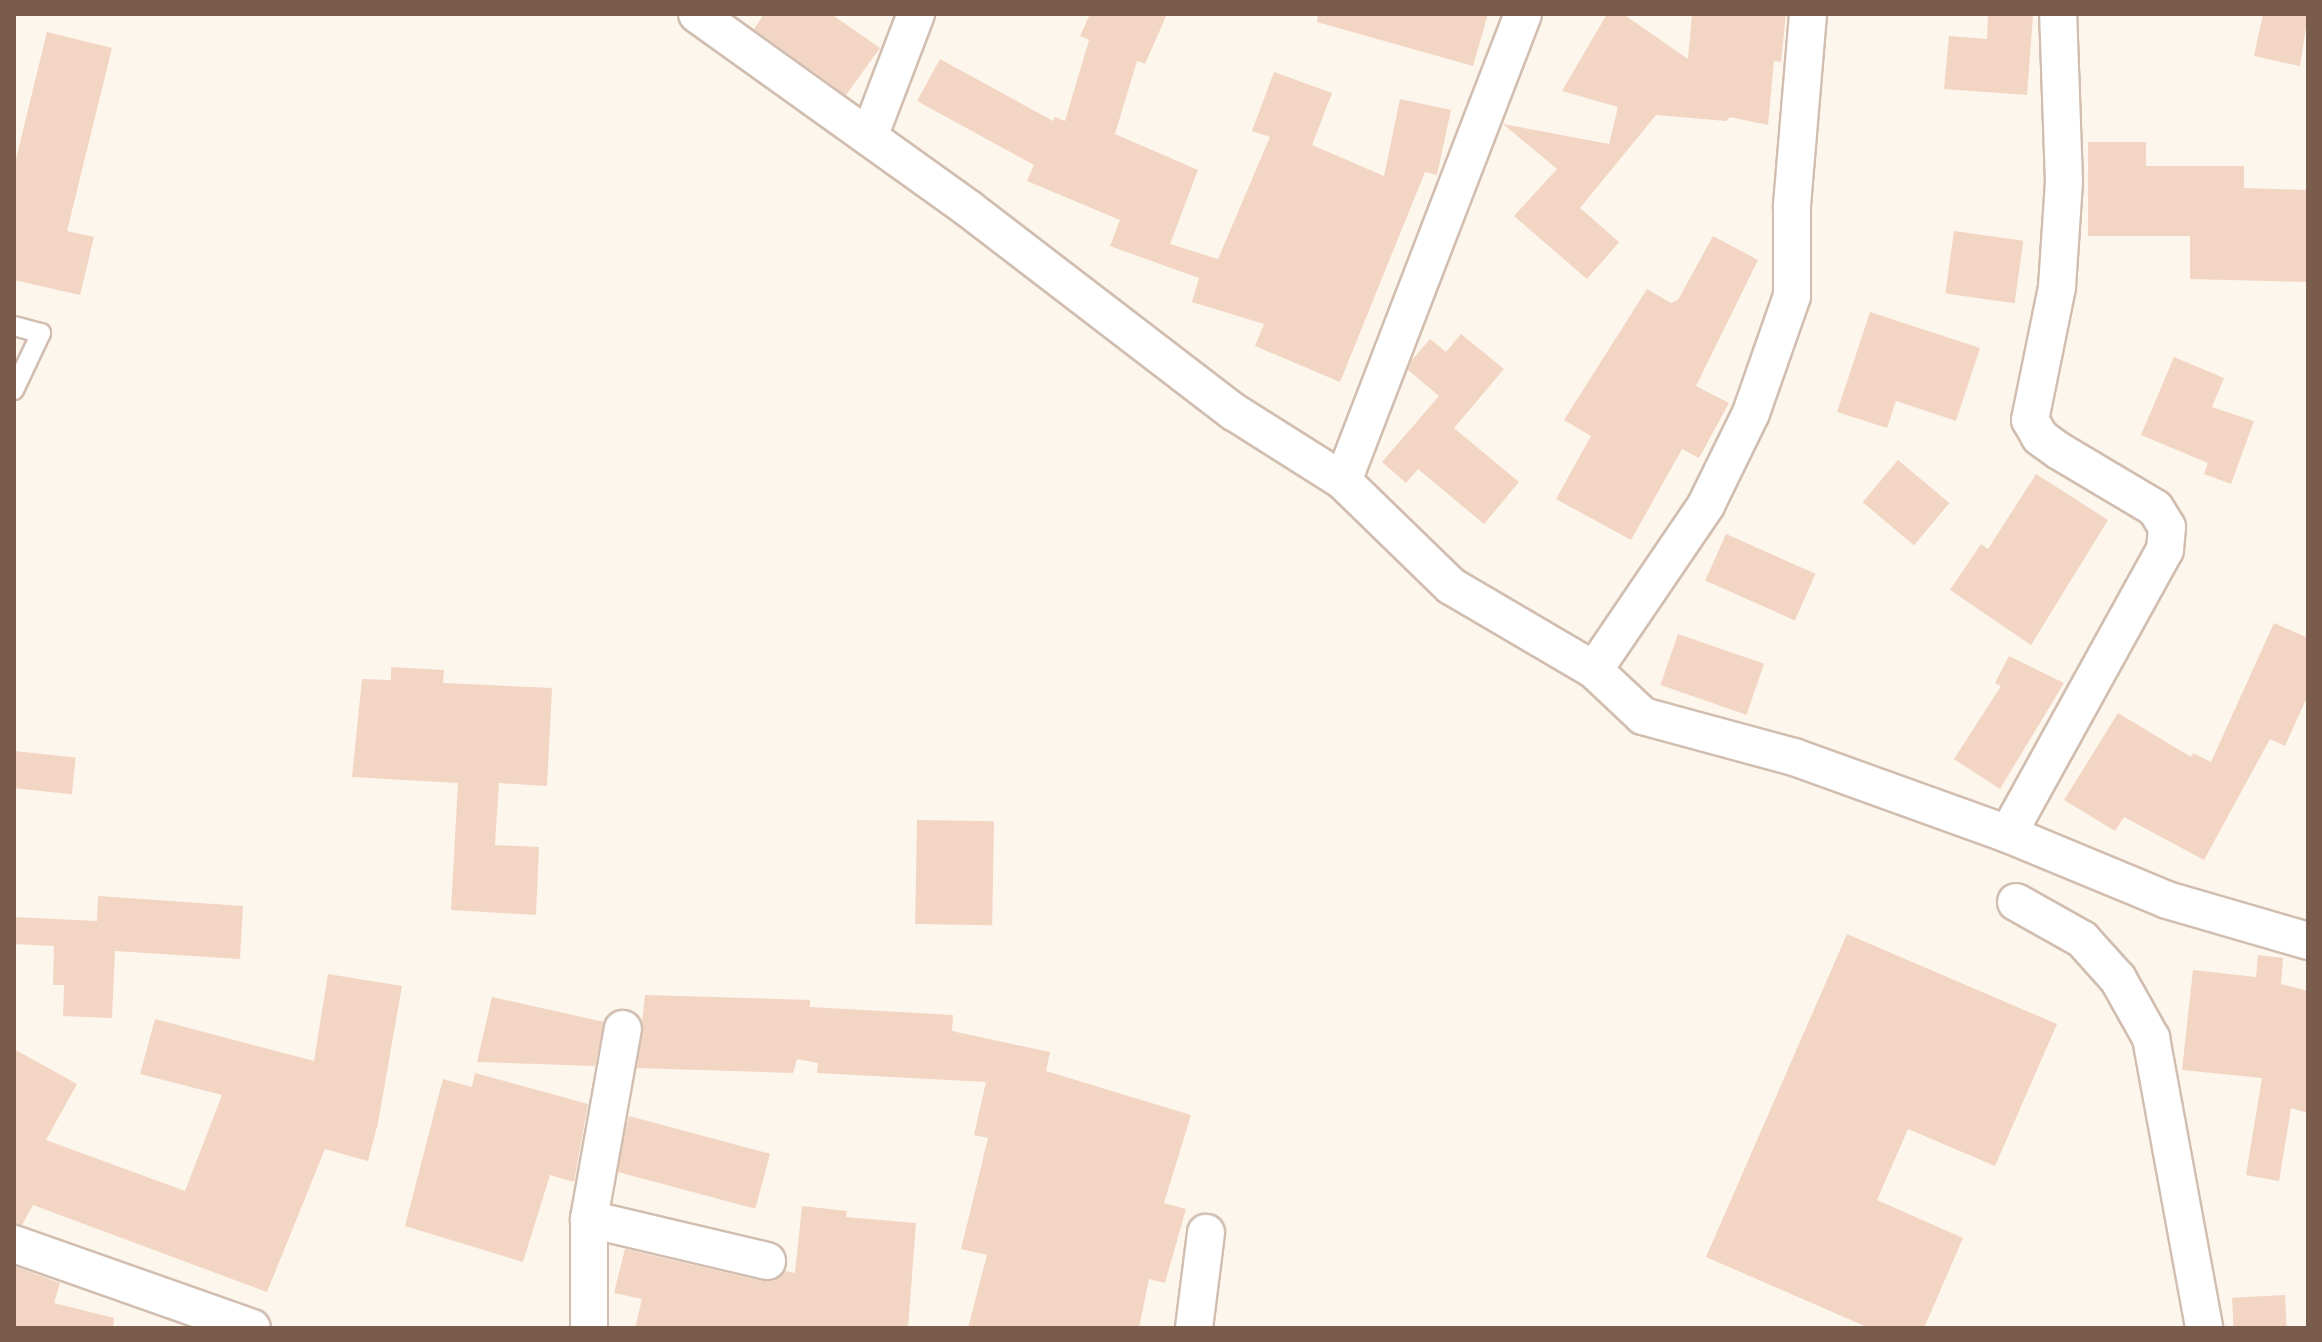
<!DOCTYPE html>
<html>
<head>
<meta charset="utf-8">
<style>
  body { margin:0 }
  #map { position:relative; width:2322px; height:1342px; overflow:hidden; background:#fdf6ec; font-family:"Exo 2",sans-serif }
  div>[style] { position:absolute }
  .building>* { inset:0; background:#f3d5c3; transform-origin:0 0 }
  .roads { filter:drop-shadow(2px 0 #d1beb0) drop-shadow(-2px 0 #d1beb0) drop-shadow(0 2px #d1beb0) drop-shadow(0 -2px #d1beb0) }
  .service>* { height:18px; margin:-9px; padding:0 9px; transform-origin:9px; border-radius:9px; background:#fff }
  .minor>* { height:36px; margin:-18px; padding:0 18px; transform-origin:18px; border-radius:18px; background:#fff }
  span { translate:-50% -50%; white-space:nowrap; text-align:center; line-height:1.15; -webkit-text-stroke:7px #fffaf3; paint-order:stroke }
  .frame { position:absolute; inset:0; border:16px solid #7a5c4d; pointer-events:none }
</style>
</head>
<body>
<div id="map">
  <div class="building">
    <div style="clip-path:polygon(764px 14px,831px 14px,880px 48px,846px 95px,754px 29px)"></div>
    <div style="clip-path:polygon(1090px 14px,1167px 14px,1145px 64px,1137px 61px,1115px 134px,1198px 170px,1170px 244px,1218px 259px,1270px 137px,1252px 131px,1274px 72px,1332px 93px,1312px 145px,1384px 176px,1400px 99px,1451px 110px,1437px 175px,1425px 172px,1340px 382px,1255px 346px,1264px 324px,1192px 302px,1199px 278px,1110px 246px,1120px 220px,1027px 181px,1034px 165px,917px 101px,940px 59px,1053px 121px,1055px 117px,1065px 121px,1089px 40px,1080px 36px)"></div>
    <div style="clip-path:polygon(1318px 14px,1488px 14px,1473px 66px,1317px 22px)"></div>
    <div style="clip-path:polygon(1607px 14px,1623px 14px,1688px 59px,1692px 14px,1786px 14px,1781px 62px,1774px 61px,1768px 125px,1730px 117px,1726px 121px,1656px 115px,1580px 208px,1619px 242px,1587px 279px,1514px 216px,1557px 169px,1503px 124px,1609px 144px,1618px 107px,1562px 91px)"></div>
    <div style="clip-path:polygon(1988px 14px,2033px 14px,2027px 95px,1944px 89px,1949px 36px,1987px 39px)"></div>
    <div style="clip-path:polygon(2263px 14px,2308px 14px,2300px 66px,2254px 56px)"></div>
    <div style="clip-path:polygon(47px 32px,112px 48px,67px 231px,94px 237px,80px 295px,14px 280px,14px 167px)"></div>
    <div style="clip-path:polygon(2088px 142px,2146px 142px,2146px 166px,2244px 166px,2244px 188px,2308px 190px,2308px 282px,2190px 279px,2190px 236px,2088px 236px)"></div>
    <div style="left:1954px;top:231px;width:70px;height:63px;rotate:8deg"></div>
    <div style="clip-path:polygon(1713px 236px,1758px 260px,1696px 386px,1729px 403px,1699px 458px,1682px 449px,1631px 540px,1556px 499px,1591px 436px,1564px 420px,1647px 289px,1671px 303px,1678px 300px)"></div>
    <div style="clip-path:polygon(1870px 312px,1980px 348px,1956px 421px,1896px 401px,1887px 428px,1837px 412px)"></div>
    <div style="clip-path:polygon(1461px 334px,1504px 369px,1454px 428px,1519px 482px,1484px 524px,1418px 469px,1406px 483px,1382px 462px,1439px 396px,1408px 370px,1412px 360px,1430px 339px,1446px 352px)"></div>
    <div style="clip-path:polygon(2174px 357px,2224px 378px,2212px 407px,2254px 421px,2231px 484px,2204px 474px,2208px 463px,2141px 435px)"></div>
    <div style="left:1898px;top:460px;width:67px;height:55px;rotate:40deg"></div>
    <div style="clip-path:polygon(2036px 474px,2108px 520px,2031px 645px,1950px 590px,1981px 544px,1988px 549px)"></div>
    <div style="left:1726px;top:534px;width:98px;height:51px;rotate:24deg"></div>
    <div style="clip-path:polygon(2274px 623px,2308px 638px,2308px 695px,2285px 746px,2270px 739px,2204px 860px,2124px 817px,2115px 831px,2064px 800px,2118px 713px,2191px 757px,2193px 753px,2211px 762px)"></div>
    <div style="left:1678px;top:634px;width:91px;height:54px;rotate:19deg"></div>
    <div style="clip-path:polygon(2009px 656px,2064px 683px,2000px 789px,1954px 759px,2001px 686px,1995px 683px)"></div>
    <div style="clip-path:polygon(391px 667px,444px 670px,443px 683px,552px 688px,547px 786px,499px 783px,495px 845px,539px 847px,536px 915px,451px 910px,458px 783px,352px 777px,362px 679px,391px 680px)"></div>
    <div style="left:14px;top:751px;width:62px;height:37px;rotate:6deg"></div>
    <div style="left:917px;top:820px;width:77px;height:104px;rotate:1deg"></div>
    <div style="clip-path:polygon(98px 896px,243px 906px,240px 959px,115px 951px,112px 1018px,63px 1016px,64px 985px,53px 985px,54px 946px,14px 944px,14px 917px,97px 921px)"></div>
    <div style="clip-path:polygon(1847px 934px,2057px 1024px,1995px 1166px,1908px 1129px,1877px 1200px,1963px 1238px,1924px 1328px,1869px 1328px,1706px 1257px)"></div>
    <div style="clip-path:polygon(2258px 955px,2283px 958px,2281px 984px,2308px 991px,2308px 1113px,2291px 1108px,2279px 1181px,2246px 1175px,2262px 1078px,2182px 1070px,2193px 970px,2256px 977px)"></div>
    <div style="clip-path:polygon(328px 974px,402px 986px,378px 1123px,368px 1161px,325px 1149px,267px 1292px,33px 1205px,22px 1225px,14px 1224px,14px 1049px,77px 1084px,46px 1140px,185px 1191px,222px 1095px,140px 1074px,155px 1019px,314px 1061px)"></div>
    <div style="clip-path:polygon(645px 995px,810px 1000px,810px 1007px,953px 1015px,952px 1031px,1050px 1052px,1046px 1071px,1191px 1115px,1164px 1203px,1186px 1209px,1165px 1283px,1149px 1279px,1139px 1328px,968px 1328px,987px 1255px,961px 1249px,988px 1138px,974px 1135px,986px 1082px,817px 1073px,818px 1063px,797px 1059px,793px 1073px,637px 1068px)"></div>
    <div style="clip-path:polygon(492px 997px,604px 1022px,595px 1066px,477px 1062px)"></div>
    <div style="clip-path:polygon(475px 1073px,588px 1104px,574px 1182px,550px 1175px,523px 1262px,405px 1226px,443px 1079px,472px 1087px)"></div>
    <div style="left:629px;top:1116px;width:146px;height:57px;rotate:15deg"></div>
    <div style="clip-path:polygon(802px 1206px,847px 1211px,846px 1217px,916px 1223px,908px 1328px,635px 1328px,642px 1299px,614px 1293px,625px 1249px,762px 1281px,774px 1281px,785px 1271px,795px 1273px)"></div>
    <div style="clip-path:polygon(14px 1266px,60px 1283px,54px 1303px,114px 1318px,113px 1328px,14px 1328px)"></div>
    <div style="left:2285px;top:1295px;width:33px;height:53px;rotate:87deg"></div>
  </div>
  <div class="roads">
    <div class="service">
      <div style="left:14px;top:326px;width:28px;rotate:15deg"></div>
      <div style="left:41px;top:333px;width:63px;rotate:115.3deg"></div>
    </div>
    <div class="minor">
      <div style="left:697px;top:14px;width:335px;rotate:35.6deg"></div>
      <div style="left:969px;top:209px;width:334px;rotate:37.5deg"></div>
      <div style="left:1234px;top:412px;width:129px;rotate:32.3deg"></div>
      <div style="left:1343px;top:481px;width:151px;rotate:44.2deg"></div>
      <div style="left:1451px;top:586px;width:166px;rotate:30.4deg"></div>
      <div style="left:1594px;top:670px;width:67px;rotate:43.2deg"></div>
      <div style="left:1643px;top:716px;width:156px;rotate:15.2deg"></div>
      <div style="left:1794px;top:757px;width:227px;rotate:19.8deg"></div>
      <div style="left:2008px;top:834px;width:172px;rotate:22.5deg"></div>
      <div style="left:2167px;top:900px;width:147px;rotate:16.2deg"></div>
      <div style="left:869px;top:137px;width:132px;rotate:-69.1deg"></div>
      <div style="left:1343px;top:481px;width:500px;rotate:-68.92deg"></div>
      <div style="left:1594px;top:670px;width:199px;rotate:-55.8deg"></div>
      <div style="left:1706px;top:505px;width:102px;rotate:-63.9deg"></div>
      <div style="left:1751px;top:413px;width:124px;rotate:-70.7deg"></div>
      <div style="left:1792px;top:296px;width:91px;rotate:-90deg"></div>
      <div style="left:1792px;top:205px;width:192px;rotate:-85.2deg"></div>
      <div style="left:2008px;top:834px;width:325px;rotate:-61.1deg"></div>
      <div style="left:2165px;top:550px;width:23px;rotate:-85deg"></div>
      <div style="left:2167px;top:527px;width:22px;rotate:-122deg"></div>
      <div style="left:2155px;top:508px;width:112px;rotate:-149.3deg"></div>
      <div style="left:2059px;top:451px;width:24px;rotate:-144deg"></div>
      <div style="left:2040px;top:437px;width:20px;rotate:-120deg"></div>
      <div style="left:2030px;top:420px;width:136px;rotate:-78.5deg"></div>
      <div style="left:2057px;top:287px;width:105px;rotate:-86.2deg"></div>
      <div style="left:2064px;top:182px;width:168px;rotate:-92deg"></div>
      <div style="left:2016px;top:902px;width:76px;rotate:29.3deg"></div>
      <div style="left:2082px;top:939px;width:54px;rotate:48deg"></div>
      <div style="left:2118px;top:979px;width:68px;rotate:60.8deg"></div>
      <div style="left:2151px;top:1038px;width:295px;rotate:79.6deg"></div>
      <div style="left:589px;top:1219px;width:183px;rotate:13.3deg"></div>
      <div style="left:14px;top:1244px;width:252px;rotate:19.4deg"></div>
      <div style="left:589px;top:1328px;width:109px;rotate:-90deg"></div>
      <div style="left:589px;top:1219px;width:193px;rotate:-79.9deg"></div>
      <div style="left:1194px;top:1328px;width:96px;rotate:-82.8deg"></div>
    </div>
  </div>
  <div class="frame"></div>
</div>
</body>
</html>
